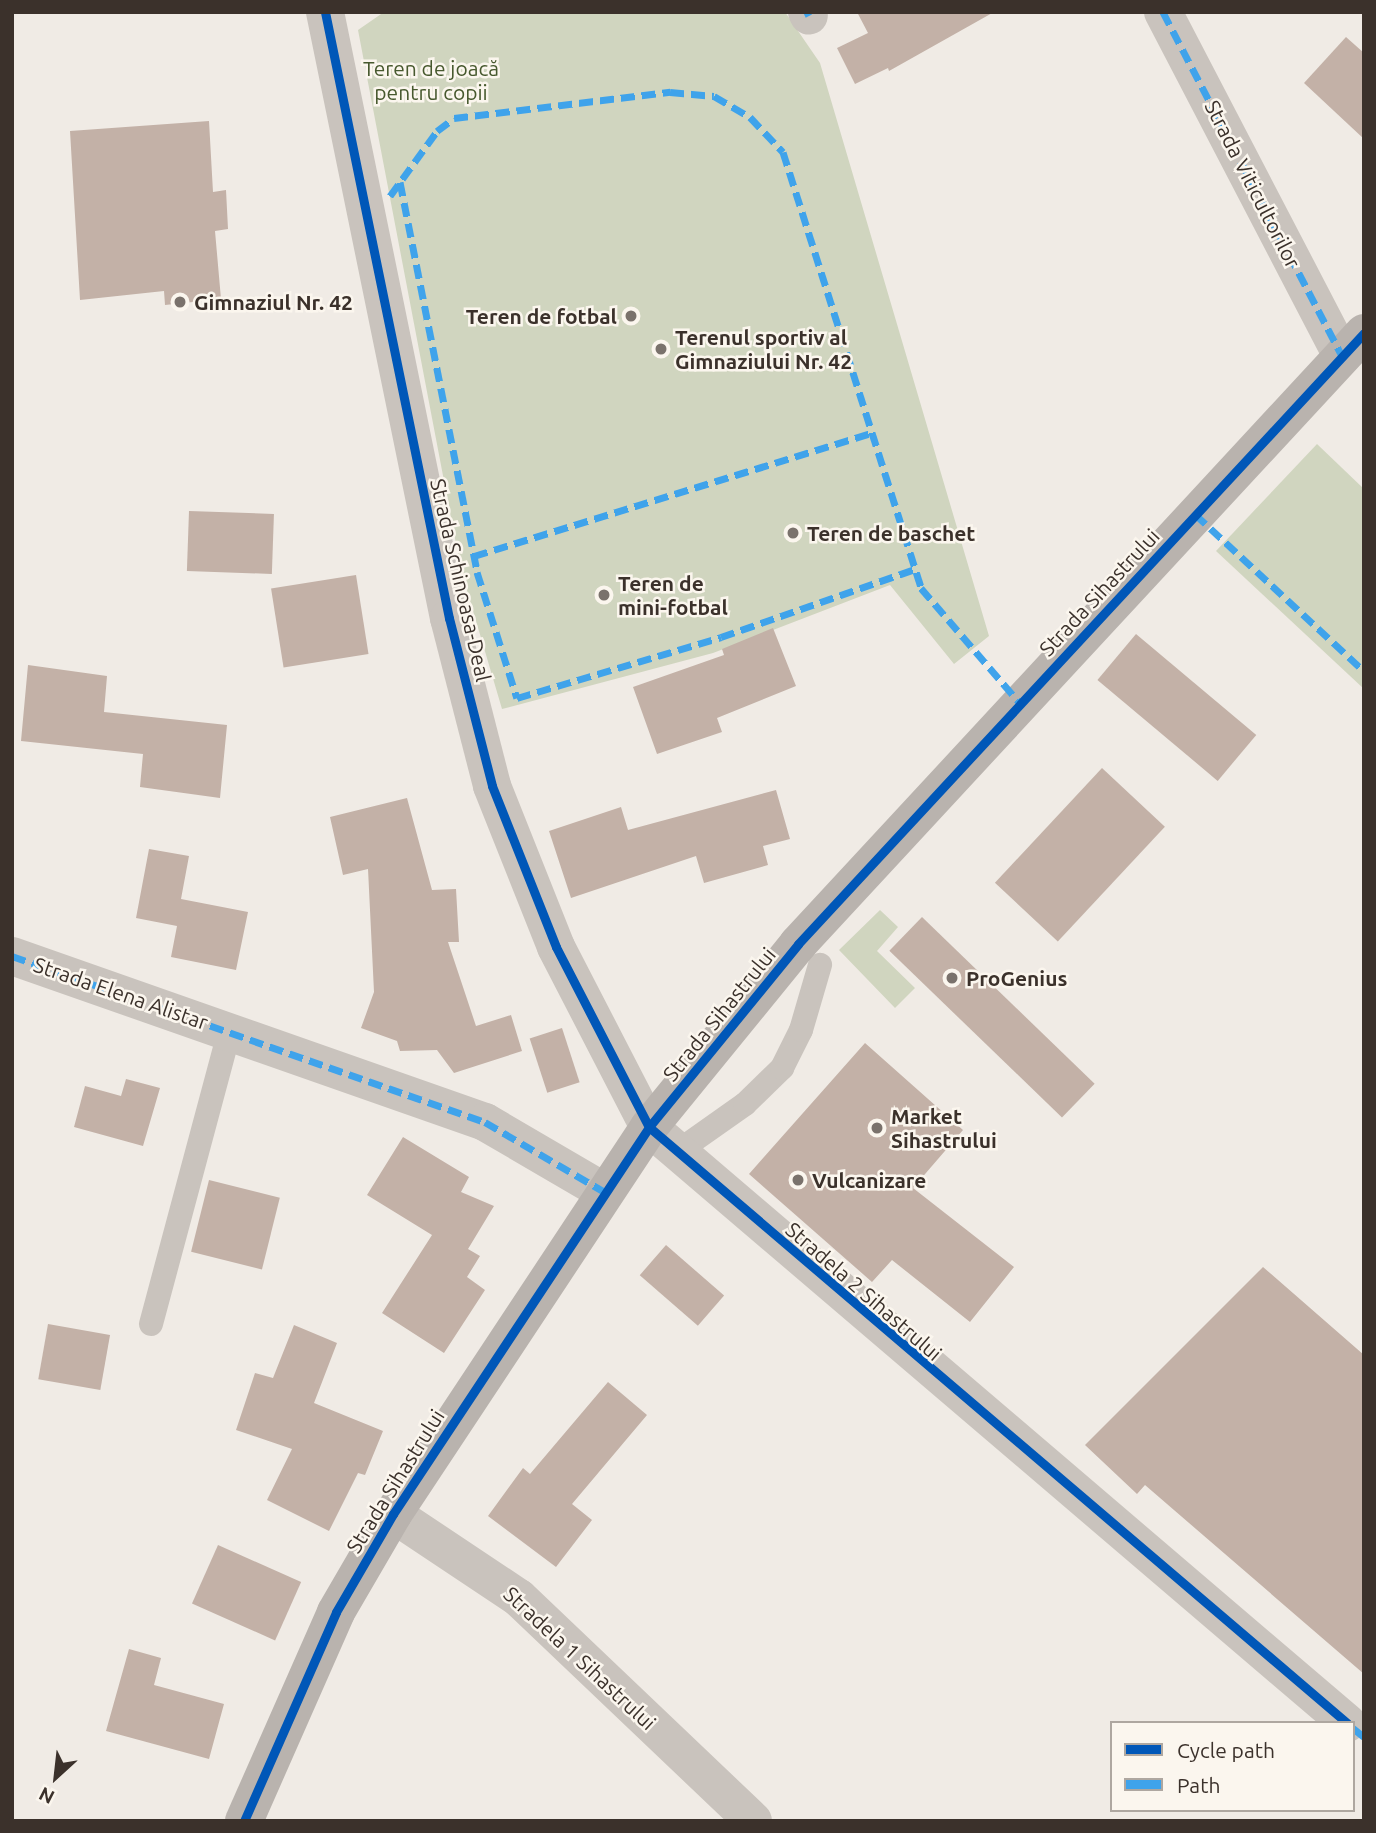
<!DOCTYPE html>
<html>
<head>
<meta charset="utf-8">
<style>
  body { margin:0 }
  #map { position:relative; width:1376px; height:1833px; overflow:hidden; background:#f0ebe5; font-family:Ubuntu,sans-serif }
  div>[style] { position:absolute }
  .green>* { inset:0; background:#d0d5bf }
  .building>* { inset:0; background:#c3b1a7; transform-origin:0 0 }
  .lane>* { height:24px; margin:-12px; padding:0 12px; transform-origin:12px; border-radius:12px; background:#c9c3bd }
  .street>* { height:38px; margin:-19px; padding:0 19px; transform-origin:19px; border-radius:19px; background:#c9c3bd }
  .secondary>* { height:38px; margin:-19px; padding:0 19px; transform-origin:19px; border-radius:19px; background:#b9b3ae }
  .quiet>* { height:7px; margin-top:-3.5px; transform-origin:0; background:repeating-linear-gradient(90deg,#3fa3eb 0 14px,transparent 0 21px) }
  .cycleway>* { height:9px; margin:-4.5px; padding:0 4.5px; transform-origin:4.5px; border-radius:4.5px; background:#0057b8 }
  .dots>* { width:19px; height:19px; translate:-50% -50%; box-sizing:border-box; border:4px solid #fbf6ee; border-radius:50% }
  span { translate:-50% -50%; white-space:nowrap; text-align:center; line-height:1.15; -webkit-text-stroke:5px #fbf6ee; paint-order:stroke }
  .park-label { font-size:21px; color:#47592e }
  .street-label { font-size:21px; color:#3b312b }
  .poi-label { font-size:21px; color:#3b312b; font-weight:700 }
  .left { translate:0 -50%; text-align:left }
  .right { translate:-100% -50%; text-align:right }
  .frame { position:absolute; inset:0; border:14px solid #3b312b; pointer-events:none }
  .legend { position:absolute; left:1110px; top:1721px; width:245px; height:91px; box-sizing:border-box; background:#fbf6ee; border:2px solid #aea7a0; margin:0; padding:9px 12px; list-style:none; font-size:21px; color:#3b312b }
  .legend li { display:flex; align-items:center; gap:14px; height:35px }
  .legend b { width:35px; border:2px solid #aea7a0 }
  .north { position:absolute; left:21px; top:1742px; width:70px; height:70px; -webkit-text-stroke:5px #fbf6ee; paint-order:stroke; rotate:207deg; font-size:19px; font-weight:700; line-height:28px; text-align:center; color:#3b312b }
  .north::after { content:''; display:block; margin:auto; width:24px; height:32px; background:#3b312b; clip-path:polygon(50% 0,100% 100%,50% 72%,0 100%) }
</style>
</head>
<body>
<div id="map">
  <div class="green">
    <div style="clip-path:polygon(384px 12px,785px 12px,820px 63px,989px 636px,954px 664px,890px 585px,713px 653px,502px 709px,461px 570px,358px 30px)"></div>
    <div style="clip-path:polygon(1317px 444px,1364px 489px,1364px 689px,1216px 551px)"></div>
    <div style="clip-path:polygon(880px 910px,898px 927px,877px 951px,915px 988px,895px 1008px,839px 950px)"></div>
  </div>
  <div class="building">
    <div style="clip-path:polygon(857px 12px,994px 12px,889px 71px,888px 68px,855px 84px,837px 48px,868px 33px)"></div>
    <div style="clip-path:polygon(1346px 37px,1364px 53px,1364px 139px,1304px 83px)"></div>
    <div style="clip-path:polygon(209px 121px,213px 192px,226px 190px,228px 229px,215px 231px,221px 299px,165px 305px,164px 291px,80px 300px,70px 131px)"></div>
    <div style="left:189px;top:511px;width:85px;height:60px;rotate:2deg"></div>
    <div style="left:356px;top:575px;width:80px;height:86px;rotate:81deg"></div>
    <div style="clip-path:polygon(773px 628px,796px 686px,717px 718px,722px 732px,657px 754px,633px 687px,724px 655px,722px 649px)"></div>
    <div style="left:1136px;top:634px;width:157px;height:60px;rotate:40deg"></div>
    <div style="clip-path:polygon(28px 665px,107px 676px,104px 712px,227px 725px,220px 798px,140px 787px,143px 754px,21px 741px)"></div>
    <div style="left:1102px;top:768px;width:86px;height:157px;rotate:43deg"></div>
    <div style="clip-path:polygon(776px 790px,790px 839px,763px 846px,768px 865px,704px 883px,696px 856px,571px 898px,549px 831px,621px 807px,628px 830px)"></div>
    <div style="clip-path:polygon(407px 798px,432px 890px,456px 889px,459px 942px,448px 942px,476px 1026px,511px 1015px,522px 1051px,454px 1073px,437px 1050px,400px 1051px,397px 1041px,361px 1028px,374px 992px,368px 869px,343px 875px,330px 817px)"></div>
    <div style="clip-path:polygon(149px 849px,189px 856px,181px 899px,248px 912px,236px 970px,171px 957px,177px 926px,136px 918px)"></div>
    <div style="left:922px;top:917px;width:240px;height:47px;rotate:44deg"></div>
    <div style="left:562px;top:1028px;width:57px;height:34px;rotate:72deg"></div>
    <div style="clip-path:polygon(865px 1043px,963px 1130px,913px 1188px,1014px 1267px,970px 1322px,892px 1260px,872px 1282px,749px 1174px)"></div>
    <div style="clip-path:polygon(126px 1079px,160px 1088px,143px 1146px,74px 1127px,85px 1086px,121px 1096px)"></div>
    <div style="clip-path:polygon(403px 1137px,469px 1177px,461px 1192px,494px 1206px,468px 1249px,480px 1256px,467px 1277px,485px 1290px,444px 1353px,382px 1313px,432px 1235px,367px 1195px)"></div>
    <div style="left:209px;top:1180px;width:73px;height:74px;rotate:14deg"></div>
    <div style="left:666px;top:1245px;width:77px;height:40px;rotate:41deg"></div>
    <div style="clip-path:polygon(1263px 1267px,1364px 1355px,1364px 1674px,1145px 1485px,1137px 1494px,1085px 1445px)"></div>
    <div style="left:48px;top:1324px;width:63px;height:56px;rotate:10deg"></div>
    <div style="clip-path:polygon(294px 1325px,337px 1343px,314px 1403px,383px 1431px,365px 1475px,358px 1473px,329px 1531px,267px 1500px,292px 1449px,236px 1430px,255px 1373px,273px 1378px)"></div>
    <div style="clip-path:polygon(608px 1382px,647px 1415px,572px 1504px,592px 1520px,556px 1567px,488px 1516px,523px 1468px,530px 1474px)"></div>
    <div style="left:218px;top:1545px;width:91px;height:64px;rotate:24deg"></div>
    <div style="clip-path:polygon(129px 1649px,161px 1658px,154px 1685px,224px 1704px,209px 1759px,106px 1731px)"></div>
  </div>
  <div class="lane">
    <div style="left:677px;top:1152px;width:83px;rotate:-35.2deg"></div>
    <div style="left:745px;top:1104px;width:52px;rotate:-44.2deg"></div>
    <div style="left:782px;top:1068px;width:42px;rotate:-63.4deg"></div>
    <div style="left:801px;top:1030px;width:68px;rotate:-73.7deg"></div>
    <div style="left:151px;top:1324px;width:304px;rotate:-75deg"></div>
  </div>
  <div class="street">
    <div style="left:325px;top:12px;width:619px;rotate:78.44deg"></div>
    <div style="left:449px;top:618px;width:173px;rotate:75.6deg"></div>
    <div style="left:492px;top:786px;width:173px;rotate:68.3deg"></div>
    <div style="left:556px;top:947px;width:203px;rotate:62.7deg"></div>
    <div style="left:649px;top:1127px;width:918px;rotate:40.49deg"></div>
    <div style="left:807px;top:12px;width:4px;rotate:63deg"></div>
    <div style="left:1163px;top:12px;width:388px;rotate:62.5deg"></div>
    <div style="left:12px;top:956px;width:501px;rotate:19.34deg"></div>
    <div style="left:485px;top:1122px;width:139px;rotate:30.3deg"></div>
    <div style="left:393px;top:1514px;width:151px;rotate:33.7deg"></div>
    <div style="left:519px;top:1598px;width:323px;rotate:43.6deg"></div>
  </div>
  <div class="secondary">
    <div style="left:244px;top:1821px;width:228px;rotate:-66.2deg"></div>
    <div style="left:336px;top:1612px;width:113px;rotate:-59.8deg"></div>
    <div style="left:393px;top:1514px;width:464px;rotate:-56.5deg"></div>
    <div style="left:649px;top:1127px;width:236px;rotate:-50.8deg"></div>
    <div style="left:798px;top:944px;width:833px;rotate:-47.19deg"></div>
  </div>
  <div class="quiet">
    <div style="left:807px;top:12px;width:4px;rotate:63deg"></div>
    <div style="left:1163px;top:12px;width:388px;rotate:62.5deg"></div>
    <div style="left:400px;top:182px;width:398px;rotate:78.8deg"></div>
    <div style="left:477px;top:572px;width:132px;rotate:72.4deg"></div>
    <div style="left:517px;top:698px;width:213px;rotate:-16.6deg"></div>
    <div style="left:721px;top:637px;width:206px;rotate:-19.3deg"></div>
    <div style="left:390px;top:196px;width:80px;rotate:-54.1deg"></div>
    <div style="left:437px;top:131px;width:21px;rotate:-37deg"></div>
    <div style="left:454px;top:118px;width:218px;rotate:-6.9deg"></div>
    <div style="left:670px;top:92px;width:44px;rotate:5.2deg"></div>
    <div style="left:714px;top:96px;width:42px;rotate:30.3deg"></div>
    <div style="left:750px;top:117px;width:48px;rotate:46.7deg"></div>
    <div style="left:783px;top:152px;width:457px;rotate:72.4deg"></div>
    <div style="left:921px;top:588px;width:152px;rotate:49.3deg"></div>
    <div style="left:1195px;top:514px;width:231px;rotate:42.9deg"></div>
    <div style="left:474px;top:556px;width:417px;rotate:-17.2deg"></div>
    <div style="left:12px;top:956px;width:501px;rotate:19.34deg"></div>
    <div style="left:485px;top:1122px;width:139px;rotate:30.3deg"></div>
    <div style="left:1353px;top:1728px;width:14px;rotate:39deg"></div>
  </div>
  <div class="cycleway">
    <div style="left:325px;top:12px;width:619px;rotate:78.44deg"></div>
    <div style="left:449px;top:618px;width:173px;rotate:75.6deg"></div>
    <div style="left:492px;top:786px;width:173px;rotate:68.3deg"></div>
    <div style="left:556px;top:947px;width:203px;rotate:62.7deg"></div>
    <div style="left:649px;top:1127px;width:918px;rotate:40.49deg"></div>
    <div style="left:244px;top:1821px;width:228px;rotate:-66.2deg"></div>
    <div style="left:336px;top:1612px;width:113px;rotate:-59.8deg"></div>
    <div style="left:393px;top:1514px;width:464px;rotate:-56.5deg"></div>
    <div style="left:649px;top:1127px;width:236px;rotate:-50.8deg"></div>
    <div style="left:798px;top:944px;width:833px;rotate:-47.19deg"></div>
  </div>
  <div class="dots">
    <div style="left:180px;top:302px;background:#7a726c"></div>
    <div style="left:631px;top:316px;background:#7a726c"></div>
    <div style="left:661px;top:349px;background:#7a726c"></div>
    <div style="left:793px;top:533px;background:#7a726c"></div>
    <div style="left:604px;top:595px;background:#7a726c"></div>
    <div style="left:952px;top:978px;background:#7a726c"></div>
    <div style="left:877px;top:1128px;background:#7a726c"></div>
    <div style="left:798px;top:1180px;background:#7a726c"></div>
  </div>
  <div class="park-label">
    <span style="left:431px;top:80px">Teren de joacă<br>pentru copii</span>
  </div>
  <div class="street-label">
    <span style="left:1253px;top:184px;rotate:63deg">Strada Viticultorilor</span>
    <span style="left:461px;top:580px;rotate:77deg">Strada Schinoasa-Deal</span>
    <span style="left:1099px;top:592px;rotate:-47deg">Strada Sihastrului</span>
    <span style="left:121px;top:993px;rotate:19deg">Strada Elena Alistar</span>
    <span style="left:719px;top:1014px;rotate:-51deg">Strada Sihastrului</span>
    <span style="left:864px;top:1291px;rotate:41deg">Stradela 2 Sihastrului</span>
    <span style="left:395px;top:1481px;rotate:-58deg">Strada Sihastrului</span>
    <span style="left:580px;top:1658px;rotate:43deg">Stradela 1 Sihastrului</span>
  </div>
  <div class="poi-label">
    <span class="left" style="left:194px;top:302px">Gimnaziul Nr. 42</span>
    <span class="right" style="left:617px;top:316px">Teren de fotbal</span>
    <span class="left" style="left:675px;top:349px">Terenul sportiv al<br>Gimnaziului Nr. 42</span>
    <span class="left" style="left:807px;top:533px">Teren de baschet</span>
    <span class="left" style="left:618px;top:595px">Teren de<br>mini-fotbal</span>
    <span class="left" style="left:966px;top:978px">ProGenius</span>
    <span class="left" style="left:891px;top:1128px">Market<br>Sihastrului</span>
    <span class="left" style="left:812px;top:1180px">Vulcanizare</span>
  </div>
  <div class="frame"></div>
  <ul class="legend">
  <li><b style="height:9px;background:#0057b8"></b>Cycle path</li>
  <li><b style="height:9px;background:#3fa3eb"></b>Path</li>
  </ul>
  <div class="north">N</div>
</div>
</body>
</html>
